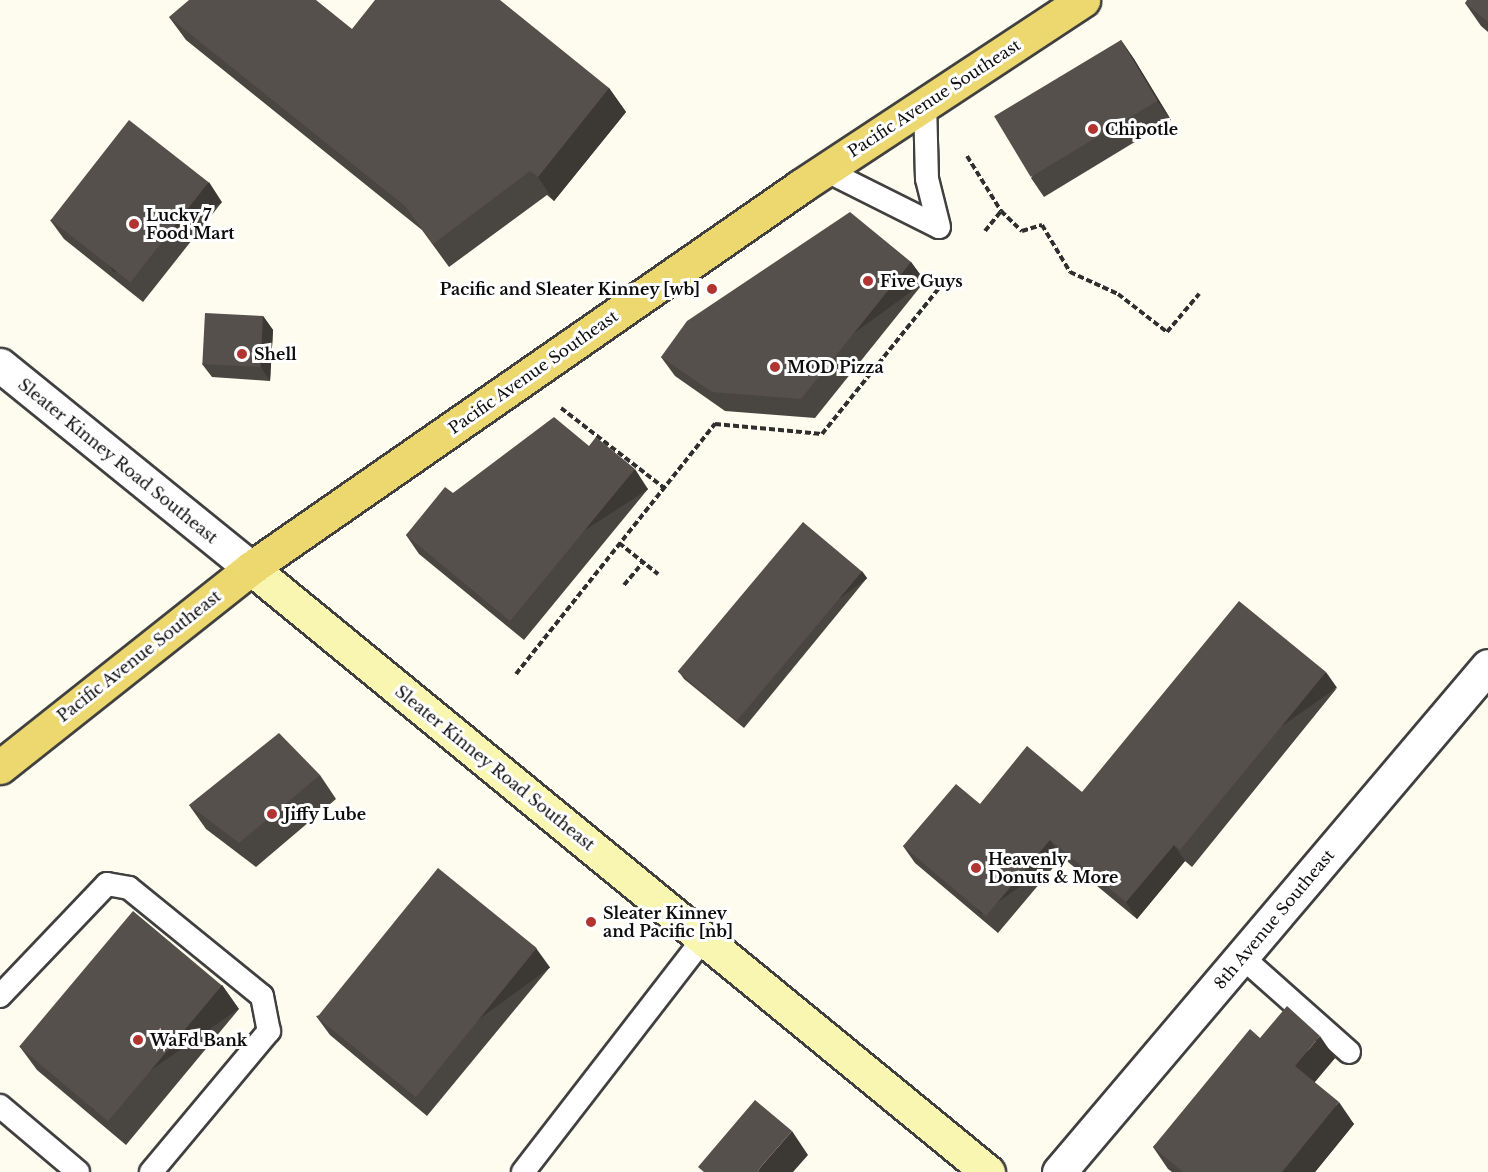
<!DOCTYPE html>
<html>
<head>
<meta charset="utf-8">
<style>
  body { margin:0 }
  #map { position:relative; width:1488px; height:1172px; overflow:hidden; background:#fefcef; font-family:"Libre Baskerville",serif }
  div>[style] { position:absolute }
  .path>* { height:4px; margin-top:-2px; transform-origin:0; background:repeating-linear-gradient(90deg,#2f2f2f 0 6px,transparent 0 9px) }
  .roads { filter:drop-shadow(2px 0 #404040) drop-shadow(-2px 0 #404040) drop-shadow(0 2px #404040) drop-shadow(0 -2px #404040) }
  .service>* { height:22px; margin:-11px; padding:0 11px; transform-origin:11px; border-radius:11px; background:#fff }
  .minor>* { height:33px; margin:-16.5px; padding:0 16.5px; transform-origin:16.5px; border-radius:16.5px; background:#fff }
  .tertiary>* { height:33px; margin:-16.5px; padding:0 16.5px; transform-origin:16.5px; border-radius:16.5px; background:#fff }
  .secondary>* { height:33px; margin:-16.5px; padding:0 16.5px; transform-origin:16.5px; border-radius:16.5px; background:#f8f6b0 }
  .primary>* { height:33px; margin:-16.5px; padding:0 16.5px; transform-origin:16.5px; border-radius:16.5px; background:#edd870 }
  .wall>* { inset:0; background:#494540 }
  .shaded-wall>* { inset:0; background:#3c3834; transform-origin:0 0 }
  .building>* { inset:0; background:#55504b; transform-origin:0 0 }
  .dots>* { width:16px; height:16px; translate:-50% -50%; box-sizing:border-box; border:3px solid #fff; border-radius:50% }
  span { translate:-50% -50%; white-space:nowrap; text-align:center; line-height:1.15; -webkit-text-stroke:6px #fff; paint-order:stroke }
  .street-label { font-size:16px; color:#0d0d0d }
  .poi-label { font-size:16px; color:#0d0d0d; font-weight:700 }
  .left { translate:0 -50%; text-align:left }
  .right { translate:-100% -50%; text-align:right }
</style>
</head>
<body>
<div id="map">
  <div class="path">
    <div style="left:967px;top:156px;width:65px;rotate:58.3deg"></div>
    <div style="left:1001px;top:211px;width:29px;rotate:44deg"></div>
    <div style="left:1022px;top:231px;width:21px;rotate:-17deg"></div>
    <div style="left:1042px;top:225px;width:55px;rotate:59.2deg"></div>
    <div style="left:1070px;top:272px;width:53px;rotate:24.6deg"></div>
    <div style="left:1118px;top:294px;width:62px;rotate:37.8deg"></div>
    <div style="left:1167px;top:332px;width:50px;rotate:-49.9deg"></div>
    <div style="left:985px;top:231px;width:26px;rotate:-51deg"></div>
    <div style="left:561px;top:408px;width:130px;rotate:37.8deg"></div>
    <div style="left:619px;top:543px;width:50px;rotate:38.5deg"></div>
    <div style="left:624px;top:585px;width:30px;rotate:-50deg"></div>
    <div style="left:516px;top:674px;width:320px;rotate:-51.5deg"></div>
    <div style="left:715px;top:424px;width:107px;rotate:5.3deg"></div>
    <div style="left:822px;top:434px;width:201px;rotate:-51.3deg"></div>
  </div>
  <div class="roads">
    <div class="service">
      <div style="left:825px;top:170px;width:127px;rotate:26.6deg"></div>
      <div style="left:939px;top:227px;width:49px;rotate:-104deg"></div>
      <div style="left:927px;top:179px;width:75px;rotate:-91.5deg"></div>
      <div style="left:1242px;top:957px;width:143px;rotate:41.6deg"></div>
      <div style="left:0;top:996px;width:155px;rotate:-46.3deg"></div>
      <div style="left:107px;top:884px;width:22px;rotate:10deg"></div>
      <div style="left:129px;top:888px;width:171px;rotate:39.1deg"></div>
      <div style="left:262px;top:996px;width:36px;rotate:79deg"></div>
      <div style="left:269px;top:1031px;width:184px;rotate:129.9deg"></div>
      <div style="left:0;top:1106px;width:102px;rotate:40.2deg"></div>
      <div style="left:523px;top:1172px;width:294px;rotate:-52.3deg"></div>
    </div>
    <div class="minor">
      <div style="left:1059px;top:1172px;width:663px;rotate:-49.71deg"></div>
    </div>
    <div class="tertiary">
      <div style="left:0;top:365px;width:323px;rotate:39deg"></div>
    </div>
    <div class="secondary">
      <div style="left:251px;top:568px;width:953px;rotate:39.34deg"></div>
    </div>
    <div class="primary">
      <div style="left:0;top:767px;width:320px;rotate:-38.4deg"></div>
      <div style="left:251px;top:568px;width:670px;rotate:-34.78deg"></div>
      <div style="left:801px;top:186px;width:338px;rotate:-33.4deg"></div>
    </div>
  </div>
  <div class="wall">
    <div style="clip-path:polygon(1488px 0,1488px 32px,1481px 26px,1465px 3px)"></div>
    <div style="clip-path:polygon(169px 17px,352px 29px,609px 88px,626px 112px,554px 201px,547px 195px,449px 267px,422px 230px,186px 40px)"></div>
    <div style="clip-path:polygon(1121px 40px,1134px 59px,1171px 120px,1044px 197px,1031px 178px)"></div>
    <div style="clip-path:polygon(222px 202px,143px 302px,64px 239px,50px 220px)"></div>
    <div style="clip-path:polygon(911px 262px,925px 281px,815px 418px,725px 411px,675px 376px,661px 357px)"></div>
    <div style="clip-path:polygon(263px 316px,273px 330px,270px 381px,212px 377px,202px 364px)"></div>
    <div style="clip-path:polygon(589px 446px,648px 489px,524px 640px,419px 554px,406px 535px,453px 493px)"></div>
    <div style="clip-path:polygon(867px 578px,744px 728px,684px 679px,679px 672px)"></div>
    <div style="clip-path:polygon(1337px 688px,1192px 867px,1185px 861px,1137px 919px,1062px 857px,998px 933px,915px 863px,903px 846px,980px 804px,1082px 792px)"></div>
    <div style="clip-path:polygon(320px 775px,336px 799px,256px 867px,206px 829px,189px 805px)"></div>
    <div style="clip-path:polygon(550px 967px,427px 1116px,330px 1035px,316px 1016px)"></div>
    <div style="clip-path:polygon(222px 985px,239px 1009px,126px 1145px,37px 1070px,20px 1047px)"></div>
    <div style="clip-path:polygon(1260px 1038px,1335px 1058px,1314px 1082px,1354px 1124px,1315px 1172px,1172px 1172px,1168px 1169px,1153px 1147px)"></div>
  </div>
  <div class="shaded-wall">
    <div style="clip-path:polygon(1121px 40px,1134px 59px,1171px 120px,1157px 101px)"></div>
    <div style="clip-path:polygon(609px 88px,626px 112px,554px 201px,538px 177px)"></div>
    <div style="left:209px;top:182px;width:24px;height:129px;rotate:57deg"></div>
    <div style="left:911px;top:262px;width:24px;height:176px;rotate:54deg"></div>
    <div style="clip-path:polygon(263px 316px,273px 330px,270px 381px,261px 367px)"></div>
    <div style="left:635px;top:469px;width:24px;height:197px;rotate:57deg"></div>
    <div style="left:862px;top:571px;width:9px;height:194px;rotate:54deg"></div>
    <div style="left:1326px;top:672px;width:19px;height:230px;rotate:55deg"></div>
    <div style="left:1050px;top:840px;width:21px;height:99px;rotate:55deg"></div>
    <div style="clip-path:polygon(1174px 845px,1185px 861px,1137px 919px,1126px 902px)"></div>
    <div style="left:536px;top:948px;width:24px;height:192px;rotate:54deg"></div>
    <div style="left:222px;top:985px;width:29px;height:177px;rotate:55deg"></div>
    <div style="clip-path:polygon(1320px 1036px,1335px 1058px,1310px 1088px,1295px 1066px)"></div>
    <div style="clip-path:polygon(1339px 1102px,1354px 1124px,1315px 1172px,1282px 1172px)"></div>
    <div style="clip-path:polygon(792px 1131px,808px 1155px,793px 1172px,759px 1172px,758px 1170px)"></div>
  </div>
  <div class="building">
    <div style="clip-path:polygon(189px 0,316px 0,352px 29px,375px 0,500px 0,609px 88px,538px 177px,530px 171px,433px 244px,405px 206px,169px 17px)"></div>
    <div style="clip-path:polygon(1467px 0,1488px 0,1488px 22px,1465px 3px)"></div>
    <div style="left:1121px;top:40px;width:71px;height:148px;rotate:59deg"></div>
    <div style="left:129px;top:120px;width:101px;height:127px;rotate:38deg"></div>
    <div style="clip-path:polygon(850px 212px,911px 262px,801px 399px,712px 392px,661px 357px,687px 321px)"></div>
    <div style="left:205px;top:313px;width:58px;height:51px;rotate:3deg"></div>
    <div style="clip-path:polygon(554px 417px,589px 446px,596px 437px,635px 469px,510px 621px,406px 535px,445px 487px,453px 493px)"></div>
    <div style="left:803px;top:522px;width:77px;height:195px;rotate:40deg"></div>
    <div style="clip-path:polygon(1239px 601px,1326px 672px,1180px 850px,1174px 845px,1126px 902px,1050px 840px,986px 916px,903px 846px,956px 784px,980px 804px,1027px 746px,1082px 792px)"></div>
    <div style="clip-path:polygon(279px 733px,320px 775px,239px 843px,189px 805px)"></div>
    <div style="left:438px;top:868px;width:127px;height:192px;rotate:39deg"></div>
    <div style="left:133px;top:911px;width:116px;height:177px;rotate:40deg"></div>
    <div style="clip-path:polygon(1287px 1006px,1320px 1036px,1295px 1066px,1339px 1102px,1282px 1172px,1183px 1172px,1153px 1147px,1250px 1029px,1260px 1038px)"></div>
    <div style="clip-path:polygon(755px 1100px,792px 1131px,758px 1170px,760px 1172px,704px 1172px,698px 1167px)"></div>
  </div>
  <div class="dots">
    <div style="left:1093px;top:129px;background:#b23431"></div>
    <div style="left:134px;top:224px;background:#b23431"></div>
    <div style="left:868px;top:281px;background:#b23431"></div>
    <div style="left:712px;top:289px;background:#b23431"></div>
    <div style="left:242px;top:354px;background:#b23431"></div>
    <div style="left:775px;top:367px;background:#b23431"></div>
    <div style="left:272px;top:814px;background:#b23431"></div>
    <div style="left:976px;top:868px;background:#b23431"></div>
    <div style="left:591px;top:922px;background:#b23431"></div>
    <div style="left:138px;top:1040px;background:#b23431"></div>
  </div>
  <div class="street-label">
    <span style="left:934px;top:98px;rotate:-33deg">Pacific Avenue Southeast</span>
    <span style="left:533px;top:372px;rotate:-35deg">Pacific Avenue Southeast</span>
    <span style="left:118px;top:461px;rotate:39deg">Sleater Kinney Road Southeast</span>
    <span style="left:139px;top:656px;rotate:-38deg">Pacific Avenue Southeast</span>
    <span style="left:495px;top:768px;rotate:39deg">Sleater Kinney Road Southeast</span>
    <span style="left:1274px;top:919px;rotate:-50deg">8th Avenue Southeast</span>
  </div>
  <div class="poi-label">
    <span class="left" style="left:1105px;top:129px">Chipotle</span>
    <span class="left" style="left:146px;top:224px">Lucky 7<br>Food Mart</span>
    <span class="left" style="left:880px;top:281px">Five Guys</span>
    <span class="right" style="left:700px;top:289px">Pacific and Sleater Kinney [wb]</span>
    <span class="left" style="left:254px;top:354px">Shell</span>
    <span class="left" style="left:787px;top:367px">MOD Pizza</span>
    <span class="left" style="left:284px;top:814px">Jiffy Lube</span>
    <span class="left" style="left:988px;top:868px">Heavenly<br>Donuts &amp; More</span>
    <span class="left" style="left:603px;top:922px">Sleater Kinney<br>and Pacific [nb]</span>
    <span class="left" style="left:150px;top:1040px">WaFd Bank</span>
  </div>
</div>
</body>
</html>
